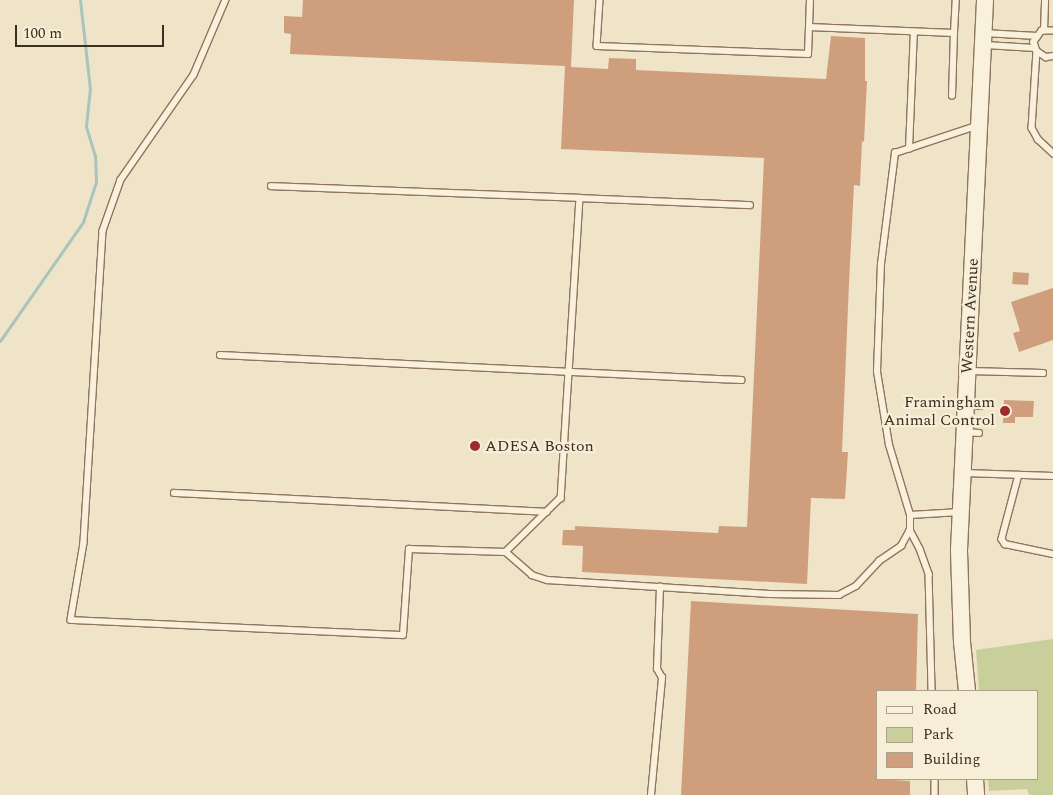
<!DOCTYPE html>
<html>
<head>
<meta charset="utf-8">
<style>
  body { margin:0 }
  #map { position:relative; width:1053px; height:795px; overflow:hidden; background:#f0e4c8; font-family:Spectral,serif }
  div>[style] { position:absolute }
  .green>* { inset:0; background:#c9cf9b }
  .stream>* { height:3px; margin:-1.5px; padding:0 1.5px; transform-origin:1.5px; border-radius:1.5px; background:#a9c4bc }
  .building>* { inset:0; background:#cf9f7d; transform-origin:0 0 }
  .roads { filter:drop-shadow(1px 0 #8d765c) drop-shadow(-1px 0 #8d765c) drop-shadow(0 1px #8d765c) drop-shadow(0 -1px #8d765c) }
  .lane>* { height:5.5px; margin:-2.75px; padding:0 2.75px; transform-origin:2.75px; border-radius:2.75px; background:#faf1dc }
  .secondary>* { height:16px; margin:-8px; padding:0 8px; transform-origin:8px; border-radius:8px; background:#faf1dc }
  .dots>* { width:14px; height:14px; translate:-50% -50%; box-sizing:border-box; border:2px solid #f7eed8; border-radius:50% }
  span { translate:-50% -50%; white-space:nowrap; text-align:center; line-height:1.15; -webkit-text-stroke:4.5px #f7eed8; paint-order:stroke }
  .street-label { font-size:16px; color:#3d2e20 }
  .poi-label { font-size:16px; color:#3d2e20 }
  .right { translate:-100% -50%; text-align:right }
  .left { translate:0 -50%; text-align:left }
  .legend { position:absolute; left:876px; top:690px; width:162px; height:90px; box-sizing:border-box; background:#f7eed8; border:1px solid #ada18e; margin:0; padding:6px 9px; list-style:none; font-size:15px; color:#3d2e20 }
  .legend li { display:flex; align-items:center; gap:10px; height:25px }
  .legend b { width:25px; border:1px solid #ada18e }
  .scale { position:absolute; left:15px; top:25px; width:149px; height:22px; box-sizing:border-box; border:2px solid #3d2e20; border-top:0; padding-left:6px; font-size:15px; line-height:18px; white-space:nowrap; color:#3d2e20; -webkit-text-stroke:4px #f7eed8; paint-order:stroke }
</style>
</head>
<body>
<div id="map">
  <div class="green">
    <div style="clip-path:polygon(1053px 639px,1053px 795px,1029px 795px,1027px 789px,989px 791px,988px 779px,1037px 779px,1037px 691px,979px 691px,976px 650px)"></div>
  </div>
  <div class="stream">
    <div style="left:0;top:341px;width:145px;rotate:-55.1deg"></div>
    <div style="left:83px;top:222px;width:42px;rotate:-72deg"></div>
    <div style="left:96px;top:182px;width:26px;rotate:-92deg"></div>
    <div style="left:95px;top:156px;width:31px;rotate:-107deg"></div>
    <div style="left:86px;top:126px;width:37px;rotate:-84deg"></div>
    <div style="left:90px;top:89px;width:90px;rotate:-96.4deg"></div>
  </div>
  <div class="building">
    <div style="clip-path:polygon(303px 0,574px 0,571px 67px,608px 69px,609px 58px,636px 59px,636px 70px,826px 79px,831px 36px,865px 38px,865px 81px,867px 81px,864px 142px,862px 141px,860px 186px,854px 185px,849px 283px,842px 452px,848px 452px,845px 499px,811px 498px,807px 584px,582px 572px,583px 546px,562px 545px,563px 530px,575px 530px,575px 526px,718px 533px,719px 526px,747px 527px,764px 158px,561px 149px,565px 66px,290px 54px,291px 34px,284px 33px,284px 16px,302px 17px)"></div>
    <div style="left:1013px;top:272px;width:16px;height:12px;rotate:4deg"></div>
    <div style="clip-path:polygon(1053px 288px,1053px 340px,1019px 352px,1013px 333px,1020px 331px,1011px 302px)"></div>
    <div style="clip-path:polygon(1004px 400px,1034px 401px,1033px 417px,1015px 417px,1015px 423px,1003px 423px)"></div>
    <div style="clip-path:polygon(691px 601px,918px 614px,916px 691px,877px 691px,877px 779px,910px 781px,910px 795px,681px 795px)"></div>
  </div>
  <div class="roads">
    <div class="lane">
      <div style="left:226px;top:0;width:82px;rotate:113.1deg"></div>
      <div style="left:194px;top:75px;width:128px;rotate:124.8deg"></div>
      <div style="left:121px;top:180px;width:54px;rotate:109.4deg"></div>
      <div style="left:103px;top:231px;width:313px;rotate:93.5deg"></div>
      <div style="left:84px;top:543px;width:78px;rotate:99.6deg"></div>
      <div style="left:71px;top:620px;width:332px;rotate:2.6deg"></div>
      <div style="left:403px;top:635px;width:86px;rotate:-86deg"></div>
      <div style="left:409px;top:549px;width:97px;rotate:1.8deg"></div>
      <div style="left:506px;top:552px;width:35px;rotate:41deg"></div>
      <div style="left:532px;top:575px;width:16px;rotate:18deg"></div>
      <div style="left:547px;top:580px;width:223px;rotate:3.6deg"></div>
      <div style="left:770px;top:594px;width:69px;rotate:0.8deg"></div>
      <div style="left:839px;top:595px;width:19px;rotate:-28deg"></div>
      <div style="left:856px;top:586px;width:34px;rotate:-47deg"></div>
      <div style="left:879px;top:561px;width:27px;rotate:-34deg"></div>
      <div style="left:901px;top:546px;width:18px;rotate:-61deg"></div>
      <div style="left:910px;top:530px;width:15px;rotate:-90deg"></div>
      <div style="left:910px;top:515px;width:50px;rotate:-3.4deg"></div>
      <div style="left:600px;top:0;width:46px;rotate:93.7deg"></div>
      <div style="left:597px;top:46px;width:211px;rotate:2.2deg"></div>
      <div style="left:808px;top:54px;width:54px;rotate:-87.9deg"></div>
      <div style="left:809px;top:27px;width:145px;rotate:2.4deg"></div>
      <div style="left:954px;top:33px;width:33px;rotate:-87deg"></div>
      <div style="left:1044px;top:31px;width:31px;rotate:-88deg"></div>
      <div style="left:1053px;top:31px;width:11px;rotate:180deg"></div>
      <div style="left:1042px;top:31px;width:14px;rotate:126deg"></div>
      <div style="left:1034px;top:42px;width:9px;rotate:72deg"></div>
      <div style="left:1037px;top:51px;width:77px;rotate:93.7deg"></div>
      <div style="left:1032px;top:128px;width:13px;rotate:61deg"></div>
      <div style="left:1038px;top:139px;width:21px;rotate:43deg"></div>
      <div style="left:984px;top:33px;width:53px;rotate:3.2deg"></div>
      <div style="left:985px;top:45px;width:50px;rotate:3.4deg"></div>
      <div style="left:1037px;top:51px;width:11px;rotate:34deg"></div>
      <div style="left:1046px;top:57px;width:7px;rotate:-8deg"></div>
      <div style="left:952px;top:96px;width:63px;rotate:-88.2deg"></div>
      <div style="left:909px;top:149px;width:117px;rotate:-87.6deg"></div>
      <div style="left:271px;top:186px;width:309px;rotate:2.2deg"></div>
      <div style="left:580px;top:198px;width:301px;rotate:93.6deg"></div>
      <div style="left:561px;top:498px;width:77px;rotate:135.5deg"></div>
      <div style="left:580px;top:198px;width:170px;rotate:2.4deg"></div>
      <div style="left:220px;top:355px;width:522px;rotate:2.75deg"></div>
      <div style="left:970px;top:371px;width:73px;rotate:1.6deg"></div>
      <div style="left:968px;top:406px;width:12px"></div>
      <div style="left:966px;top:432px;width:13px;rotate:4deg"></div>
      <div style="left:965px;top:473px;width:88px;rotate:2deg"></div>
      <div style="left:1019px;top:475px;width:66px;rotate:104.9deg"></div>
      <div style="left:1002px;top:539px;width:6px;rotate:59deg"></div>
      <div style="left:1005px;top:544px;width:49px;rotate:11.8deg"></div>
      <div style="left:174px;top:493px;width:373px;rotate:2.9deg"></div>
      <div style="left:910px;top:515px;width:73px;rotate:-106.7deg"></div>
      <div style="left:889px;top:445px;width:74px;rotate:-99.3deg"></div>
      <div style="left:877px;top:372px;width:108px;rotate:-87.9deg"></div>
      <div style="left:881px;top:264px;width:112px;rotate:-82.8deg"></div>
      <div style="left:895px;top:153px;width:85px;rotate:-18.4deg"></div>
      <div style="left:910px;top:530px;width:21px;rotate:62deg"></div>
      <div style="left:920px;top:549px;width:27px;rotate:70deg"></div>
      <div style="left:929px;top:574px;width:117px;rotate:88.5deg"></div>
      <div style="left:935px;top:779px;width:16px;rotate:90deg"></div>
      <div style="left:651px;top:795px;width:118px;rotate:-84.6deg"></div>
      <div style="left:662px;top:678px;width:10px;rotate:-119deg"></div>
      <div style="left:657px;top:669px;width:82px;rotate:-87.9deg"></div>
    </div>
    <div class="secondary">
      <div style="left:967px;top:691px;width:49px;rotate:-95.8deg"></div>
      <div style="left:962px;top:642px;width:92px;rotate:-91.9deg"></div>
      <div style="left:959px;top:550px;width:551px;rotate:-87.29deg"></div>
      <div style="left:975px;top:779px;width:16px;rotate:86deg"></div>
    </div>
  </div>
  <div class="dots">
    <div style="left:1005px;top:411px;background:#9e2a2b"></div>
    <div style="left:475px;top:446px;background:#9e2a2b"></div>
  </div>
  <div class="street-label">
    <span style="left:970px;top:316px;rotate:-87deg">Western Avenue</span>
  </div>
  <div class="poi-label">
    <span class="right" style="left:995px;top:411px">Framingham<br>Animal Control</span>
    <span class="left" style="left:485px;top:446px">ADESA Boston</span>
  </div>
  <ul class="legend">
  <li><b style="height:6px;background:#faf1dc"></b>Road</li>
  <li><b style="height:14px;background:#c9cf9b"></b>Park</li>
  <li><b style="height:14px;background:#cf9f7d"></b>Building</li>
  </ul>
  <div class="scale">100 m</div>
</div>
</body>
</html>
